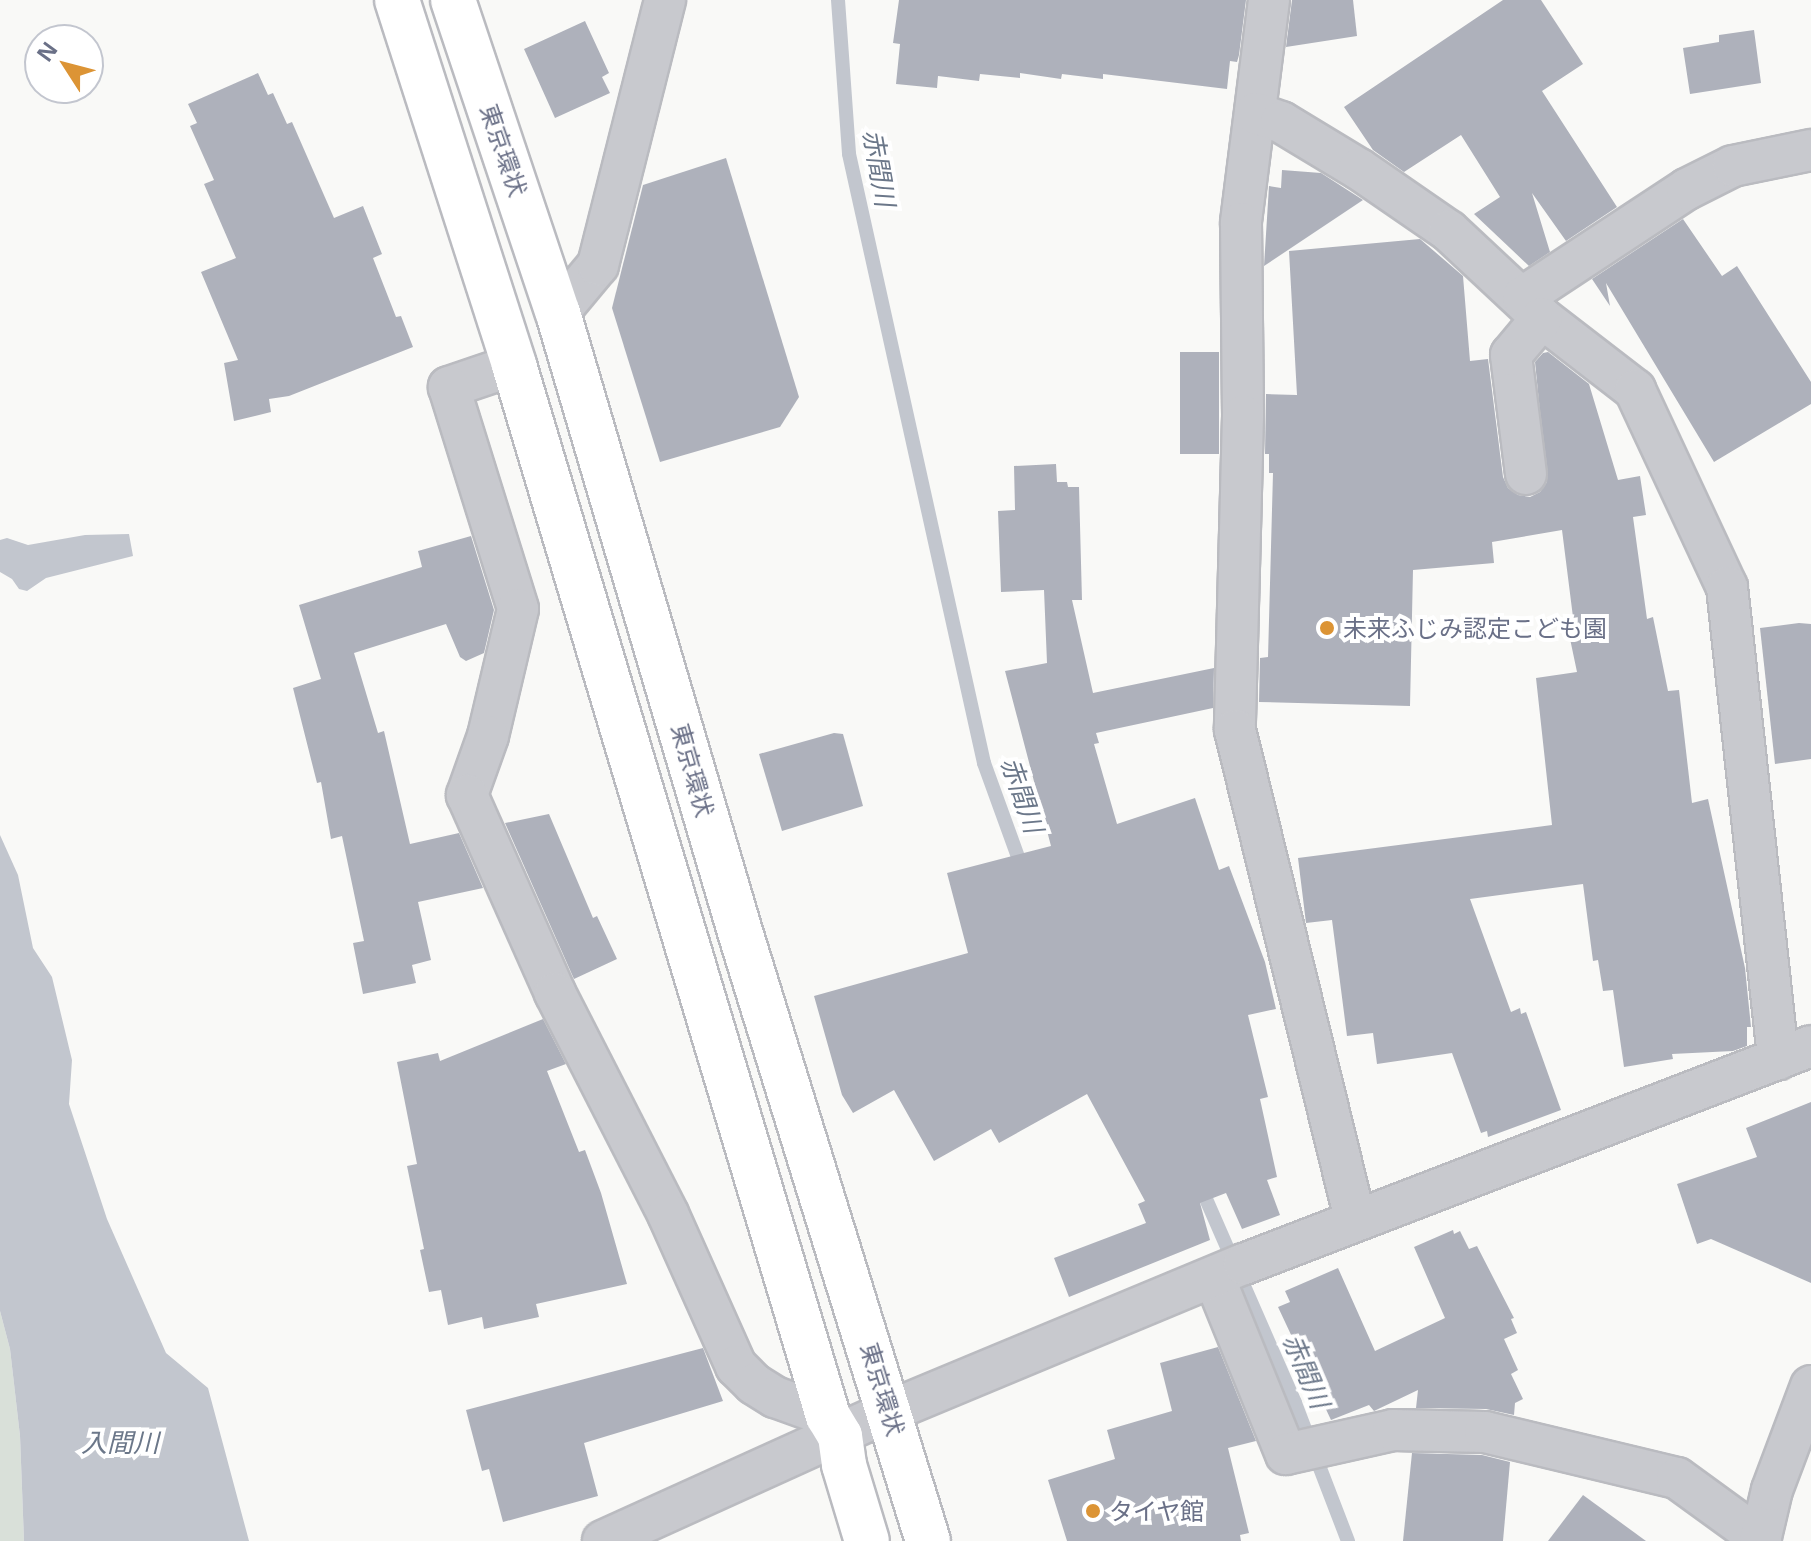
<!DOCTYPE html>
<html>
<head>
<meta charset="utf-8">
<style>
  body { margin:0 }
  #map { position:relative; width:1811px; height:1541px; overflow:hidden; background:#f9f9f7; font-family:"Noto Sans","Noto Sans JP",sans-serif }
  div>[style] { position:absolute }
  .green>* { inset:0; background:#d9e0d9 }
  .water>* { inset:0; background:#c2c6ce }
  .stream>* { height:14px; margin:-7px; padding:0 7px; transform-origin:7px; border-radius:7px; background:#c2c6ce }
  .building>* { inset:0; background:#aeb1bb; transform-origin:0 0 }
  .roads { filter:drop-shadow(2px 0 #babbc0) drop-shadow(-2px 0 #babbc0) drop-shadow(0 2px #babbc0) drop-shadow(0 -2px #babbc0) }
  .street>* { height:40px; margin:-20px; padding:0 20px; transform-origin:20px; border-radius:20px; background:#c8c9ce }
  .highway>* { height:44px; margin:-22px; padding:0 22px; transform-origin:22px; border-radius:22px; background:#fff }
  .dots>* { width:22px; height:22px; translate:-50% -50%; box-sizing:border-box; border:4px solid #fff; border-radius:50% }
  span { translate:-50% -50%; white-space:nowrap; text-align:center; line-height:1.15; -webkit-text-stroke:8px #fff; paint-order:stroke }
  .street-label { font-size:24px; color:#6a7087 }
  .poi-label { font-size:24px; color:#6a7087 }
  .left { translate:0 -50%; text-align:left }
  .water-label { font-size:26px; color:#6b7789; font-style:italic }
  .north { position:absolute; left:24px; top:24px; width:80px; height:80px; box-sizing:border-box; background:#fff; border:2px solid #c3c6cf; border-radius:50%; rotate:306deg; font-size:22px; font-weight:700; line-height:32px; text-align:center; color:#6a7087 }
  .north::after { content:''; display:block; margin:auto; width:28px; height:36px; background:#dc9435; clip-path:polygon(50% 0,100% 100%,50% 72%,0 100%) }
</style>
</head>
<body>
<div id="map">
  <div class="green">
    <div style="clip-path:polygon(0 1311px,10px 1349px,20px 1436px,24px 1541px,0 1541px)"></div>
  </div>
  <div class="water">
    <div style="clip-path:polygon(129px 534px,133px 556px,46px 578px,27px 591px,19px 589px,12px 579px,0 572px,0 540px,7px 538px,28px 545px,85px 535px)"></div>
    <div style="clip-path:polygon(0 835px,18px 875px,33px 948px,52px 977px,72px 1060px,69px 1104px,107px 1219px,166px 1353px,208px 1388px,249px 1541px,24px 1541px,20px 1436px,10px 1349px,0 1311px)"></div>
  </div>
  <div class="stream">
    <div style="left:838px;top:0;width:154px;rotate:85.9deg"></div>
    <div style="left:849px;top:154px;width:624px;rotate:77.5deg"></div>
    <div style="left:984px;top:763px;width:115px;rotate:70.1deg"></div>
    <div style="left:1199px;top:1183px;width:240px;rotate:66.4deg"></div>
    <div style="left:1295px;top:1403px;width:148px;rotate:69deg"></div>
  </div>
  <div class="building">
    <div style="clip-path:polygon(899px 0,1246px 0,1239px 55px,1237px 62px,1230px 61px,1227px 89px,1103px 74px,1103px 79px,1062px 74px,1061px 79px,1020px 73px,1020px 78px,980px 74px,979px 81px,938px 76px,937px 88px,896px 84px,900px 44px,893px 43px)"></div>
    <div style="clip-path:polygon(1292px 0,1353px 0,1357px 36px,1286px 47px)"></div>
    <div style="clip-path:polygon(1503px 0,1541px 0,1583px 64px,1542px 91px,1617px 207px,1566px 241px,1532px 193px,1550px 252px,1529px 266px,1474px 214px,1500px 197px,1461px 135px,1404px 172px,1373px 150px,1344px 107px)"></div>
    <div style="clip-path:polygon(585px 21px,609px 73px,602px 77px,610px 93px,555px 118px,524px 49px)"></div>
    <div style="clip-path:polygon(1754px 30px,1761px 83px,1690px 94px,1683px 48px,1719px 42px,1719px 35px)"></div>
    <div style="clip-path:polygon(258px 73px,268px 95px,273px 93px,287px 124px,292px 122px,334px 218px,363px 206px,382px 254px,373px 258px,396px 317px,401px 316px,413px 347px,289px 396px,269px 399px,271px 412px,234px 421px,224px 363px,238px 360px,201px 272px,236px 258px,204px 184px,214px 180px,190px 126px,197px 123px,188px 104px)"></div>
    <div style="clip-path:polygon(726px 158px,799px 397px,780px 427px,660px 462px,612px 308px,643px 185px)"></div>
    <div style="clip-path:polygon(1282px 170px,1321px 173px,1363px 200px,1264px 266px,1269px 186px,1281px 188px)"></div>
    <div style="clip-path:polygon(1683px 219px,1722px 276px,1737px 266px,1811px 382px,1811px 404px,1714px 462px,1606px 283px,1610px 306px,1592px 279px)"></div>
    <div style="clip-path:polygon(1420px 239px,1463px 276px,1470px 361px,1488px 359px,1503px 477px,1508px 488px,1518px 495px,1530px 497px,1540px 492px,1547px 482px,1535px 362px,1543px 353px,1548px 352px,1589px 384px,1618px 480px,1640px 476px,1646px 515px,1633px 517px,1647px 619px,1653px 617px,1668px 691px,1679px 690px,1692px 803px,1708px 799px,1745px 968px,1751px 1027px,1747px 1027px,1747px 1046px,1733px 1051px,1672px 1054px,1673px 1059px,1624px 1067px,1613px 990px,1603px 991px,1598px 960px,1593px 961px,1583px 884px,1470px 899px,1511px 1012px,1520px 1008px,1521px 1014px,1526px 1012px,1561px 1110px,1488px 1137px,1487px 1131px,1481px 1133px,1452px 1053px,1377px 1064px,1373px 1033px,1347px 1036px,1332px 920px,1306px 923px,1298px 858px,1552px 825px,1536px 678px,1577px 672px,1569px 634px,1575px 633px,1562px 530px,1492px 542px,1494px 563px,1413px 570px,1410px 706px,1259px 702px,1260px 658px,1268px 657px,1273px 473px,1269px 473px,1269px 454px,1265px 454px,1266px 394px,1297px 395px,1289px 251px)"></div>
    <div style="left:1219px;top:352px;width:102px;height:39px;rotate:90deg"></div>
    <div style="clip-path:polygon(1056px 464px,1057px 482px,1067px 482px,1068px 487px,1079px 487px,1082px 600px,1072px 600px,1093px 693px,1214px 668px,1213px 708px,1096px 733px,1099px 743px,1094px 744px,1117px 824px,1195px 798px,1219px 870px,1229px 866px,1265px 962px,1276px 1009px,1248px 1015px,1268px 1097px,1260px 1099px,1277px 1177px,1267px 1180px,1280px 1215px,1242px 1229px,1226px 1193px,1200px 1203px,1210px 1240px,1069px 1297px,1054px 1258px,1146px 1223px,1138px 1204px,1145px 1201px,1087px 1094px,999px 1143px,991px 1129px,934px 1161px,894px 1090px,853px 1113px,842px 1095px,814px 996px,968px 953px,947px 873px,1051px 846px,1005px 671px,1047px 663px,1044px 590px,1001px 592px,998px 511px,1015px 510px,1014px 466px)"></div>
    <div style="clip-path:polygon(471px 536px,494px 610px,484px 653px,466px 661px,460px 657px,446px 624px,354px 653px,378px 733px,384px 731px,410px 844px,459px 833px,483px 888px,418px 902px,431px 960px,412px 965px,416px 983px,363px 994px,353px 943px,364px 941px,342px 836px,331px 839px,321px 782px,317px 783px,293px 688px,321px 679px,299px 605px,422px 567px,418px 551px)"></div>
    <div style="clip-path:polygon(1799px 623px,1811px 624px,1811px 759px,1775px 764px,1760px 628px)"></div>
    <div style="clip-path:polygon(834px 733px,843px 734px,863px 806px,782px 831px,759px 754px)"></div>
    <div style="clip-path:polygon(549px 814px,593px 918px,597px 916px,617px 959px,574px 979px,505px 823px)"></div>
    <div style="clip-path:polygon(543px 1019px,566px 1064px,547px 1071px,579px 1152px,585px 1150px,601px 1193px,627px 1284px,536px 1304px,539px 1317px,484px 1329px,482px 1317px,448px 1325px,441px 1290px,429px 1292px,420px 1250px,424px 1249px,407px 1166px,417px 1164px,397px 1062px,438px 1053px,440px 1061px)"></div>
    <div style="clip-path:polygon(1811px 1102px,1811px 1283px,1711px 1239px,1697px 1244px,1677px 1184px,1757px 1157px,1746px 1128px)"></div>
    <div style="clip-path:polygon(1453px 1230px,1454px 1234px,1460px 1231px,1469px 1249px,1477px 1246px,1514px 1318px,1511px 1319px,1517px 1333px,1504px 1339px,1518px 1370px,1511px 1374px,1523px 1399px,1515px 1403px,1514px 1415px,1486px 1409px,1416px 1408px,1418px 1390px,1374px 1411px,1369px 1405px,1331px 1420px,1278px 1307px,1290px 1302px,1285px 1291px,1338px 1268px,1375px 1351px,1445px 1318px,1414px 1247px)"></div>
    <div style="clip-path:polygon(1218px 1347px,1256px 1441px,1228px 1448px,1249px 1533px,1240px 1535px,1241px 1541px,1067px 1541px,1048px 1480px,1115px 1459px,1107px 1430px,1172px 1411px,1160px 1363px)"></div>
    <div style="clip-path:polygon(703px 1348px,723px 1401px,584px 1443px,598px 1496px,503px 1522px,489px 1469px,482px 1471px,466px 1410px)"></div>
    <div style="clip-path:polygon(1412px 1453px,1482px 1455px,1510px 1462px,1503px 1541px,1403px 1541px)"></div>
    <div style="clip-path:polygon(1583px 1495px,1646px 1541px,1548px 1541px)"></div>
  </div>
  <div class="roads">
    <div class="street">
      <div style="left:1269px;top:0;width:225px;rotate:97.2deg"></div>
      <div style="left:1241px;top:223px;width:193px;rotate:89.4deg"></div>
      <div style="left:1243px;top:416px;width:314px;rotate:91.5deg"></div>
      <div style="left:1235px;top:730px;width:504px;rotate:76.21deg"></div>
      <div style="left:1255px;top:113px;width:28px;rotate:19deg"></div>
      <div style="left:1281px;top:122px;width:91px;rotate:31.1deg"></div>
      <div style="left:1359px;top:169px;width:109px;rotate:34.6deg"></div>
      <div style="left:1449px;top:231px;width:127px;rotate:43.1deg"></div>
      <div style="left:1542px;top:318px;width:118px;rotate:37.7deg"></div>
      <div style="left:1635px;top:390px;width:217px;rotate:65deg"></div>
      <div style="left:1727px;top:587px;width:475px;rotate:83.8deg"></div>
      <div style="left:1523px;top:297px;width:196px;rotate:-33.4deg"></div>
      <div style="left:1687px;top:189px;width:51px;rotate:-26.6deg"></div>
      <div style="left:1733px;top:166px;width:80px;rotate:-11.6deg"></div>
      <div style="left:558px;top:313px;width:62px;rotate:-50.2deg"></div>
      <div style="left:598px;top:265px;width:273px;rotate:-75.8deg"></div>
      <div style="left:514px;top:365px;width:69px;rotate:161.3deg"></div>
      <div style="left:449px;top:387px;width:232px;rotate:72.7deg"></div>
      <div style="left:518px;top:609px;width:130px;rotate:103.3deg"></div>
      <div style="left:488px;top:736px;width:63px;rotate:109.6deg"></div>
      <div style="left:467px;top:795px;width:217px;rotate:66deg"></div>
      <div style="left:555px;top:993px;width:248px;rotate:62.9deg"></div>
      <div style="left:668px;top:1214px;width:167px;rotate:65.9deg"></div>
      <div style="left:736px;top:1366px;width:25px;rotate:45deg"></div>
      <div style="left:754px;top:1384px;width:25px;rotate:32deg"></div>
      <div style="left:775px;top:1397px;width:56px;rotate:19.7deg"></div>
      <div style="left:1526px;top:474px;width:120px;rotate:-97.2deg"></div>
      <div style="left:1511px;top:355px;width:48px;rotate:-50deg"></div>
      <div style="left:1214px;top:1277px;width:191px;rotate:67.9deg"></div>
      <div style="left:1286px;top:1454px;width:110px;rotate:-12.6deg"></div>
      <div style="left:1393px;top:1430px;width:92px;rotate:1.2deg"></div>
      <div style="left:1485px;top:1432px;width:197px;rotate:13.5deg"></div>
      <div style="left:1677px;top:1478px;width:104px;rotate:36deg"></div>
      <div style="left:603px;top:1541px;width:315px;rotate:-24.4deg"></div>
      <div style="left:890px;top:1411px;width:383px;rotate:-22.6deg"></div>
      <div style="left:1244px;top:1264px;width:607px;rotate:-21.03deg"></div>
      <div style="left:1760px;top:1541px;width:52px;rotate:-76.8deg"></div>
      <div style="left:1772px;top:1490px;width:111px;rotate:-69.4deg"></div>
    </div>
    <div class="highway">
      <div style="left:397px;top:0;width:383px;rotate:72.2deg"></div>
      <div style="left:514px;top:365px;width:1097px;rotate:73.37deg"></div>
      <div style="left:828px;top:1416px;width:23px;rotate:59deg"></div>
      <div style="left:840px;top:1436px;width:29px;rotate:82deg"></div>
      <div style="left:844px;top:1465px;width:79px;rotate:73.2deg"></div>
      <div style="left:453px;top:0;width:330px;rotate:71.5deg"></div>
      <div style="left:558px;top:313px;width:648px;rotate:73.61deg"></div>
      <div style="left:741px;top:935px;width:634px;rotate:72.85deg"></div>
    </div>
  </div>
  <div class="dots">
    <div style="left:1327px;top:628px;background:#dc9435"></div>
    <div style="left:1093px;top:1511px;background:#dc9435"></div>
  </div>
  <div class="street-label">
    <span style="left:504px;top:150px;rotate:71deg">東京環状</span>
    <span style="left:693px;top:770px;rotate:74deg">東京環状</span>
    <span style="left:883px;top:1389px;rotate:73deg">東京環状</span>
  </div>
  <div class="poi-label">
    <span class="left" style="left:1343px;top:628px">未来ふじみ認定こども園</span>
    <span class="left" style="left:1109px;top:1511px">タイヤ館</span>
  </div>
  <div class="water-label">
    <span style="left:879px;top:168px;rotate:80deg">赤間川</span>
    <span style="left:1022px;top:795px;rotate:71deg">赤間川</span>
    <span style="left:1306px;top:1371px;rotate:67deg">赤間川</span>
    <span style="left:120px;top:1443px">入間川</span>
  </div>
  <div class="north">N</div>
</div>
</body>
</html>
